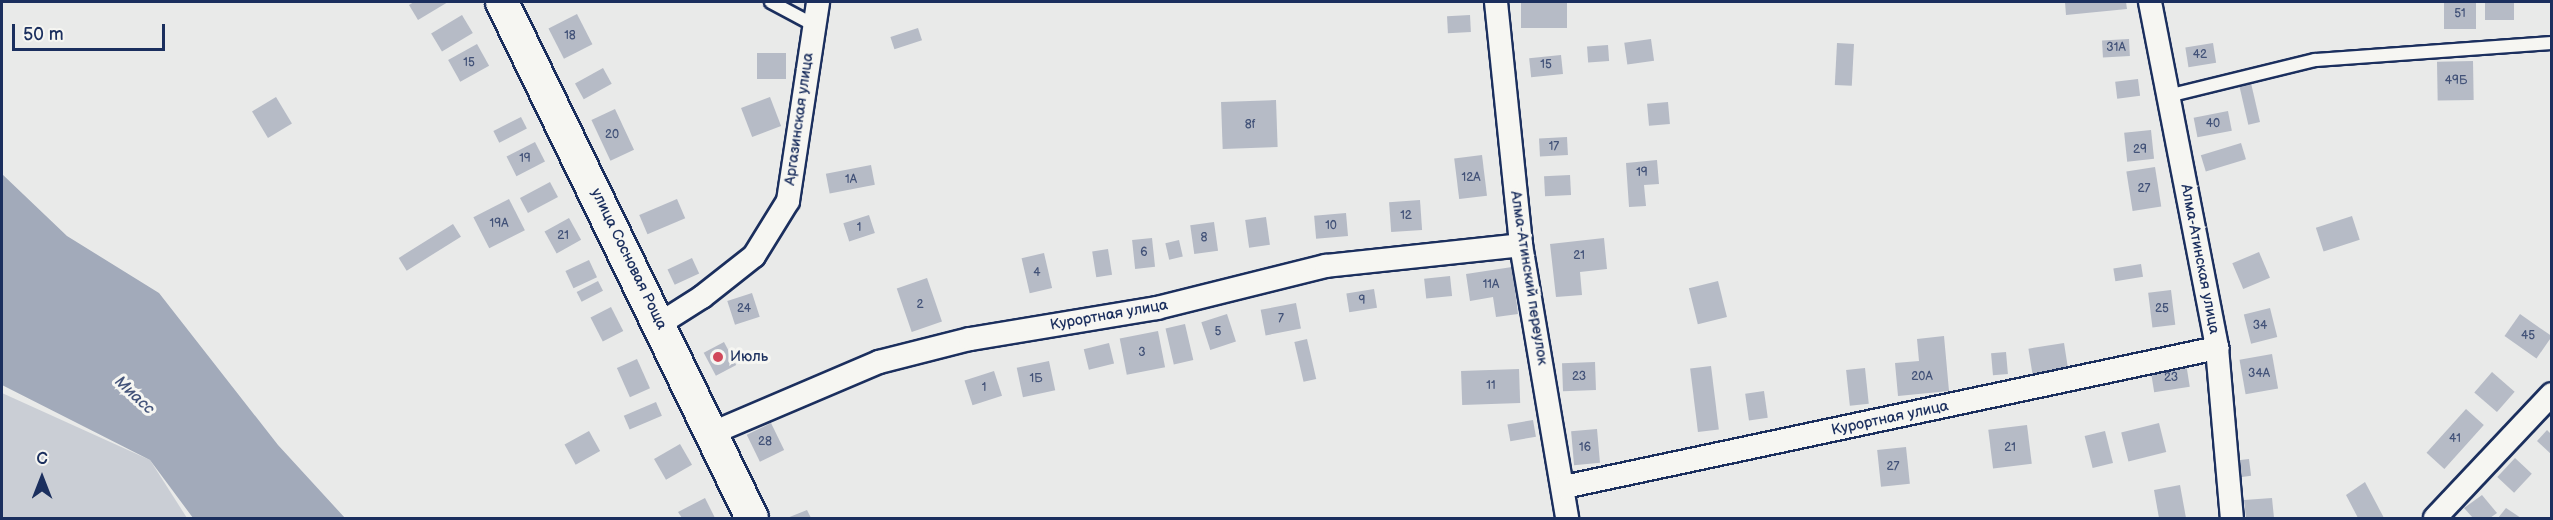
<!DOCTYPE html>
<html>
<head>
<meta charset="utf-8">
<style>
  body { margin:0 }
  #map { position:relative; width:2553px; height:520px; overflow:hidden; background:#e9eae9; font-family:"Balsamiq Sans",sans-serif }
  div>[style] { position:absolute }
  .green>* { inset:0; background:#caced5 }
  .water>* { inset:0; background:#a2aaba }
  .building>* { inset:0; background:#b6bbc6; transform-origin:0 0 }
  .roads { filter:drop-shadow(2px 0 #1b2f5e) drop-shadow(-2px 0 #1b2f5e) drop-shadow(0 2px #1b2f5e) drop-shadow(0 -2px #1b2f5e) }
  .lane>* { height:12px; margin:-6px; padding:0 6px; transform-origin:6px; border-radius:6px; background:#f6f6f2 }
  .street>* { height:22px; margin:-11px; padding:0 11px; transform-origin:11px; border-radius:11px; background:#f6f6f2 }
  .secondary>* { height:32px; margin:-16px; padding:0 16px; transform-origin:16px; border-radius:16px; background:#f6f6f2 }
  .dots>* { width:16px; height:16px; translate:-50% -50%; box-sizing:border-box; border:3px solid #f6f6f2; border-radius:50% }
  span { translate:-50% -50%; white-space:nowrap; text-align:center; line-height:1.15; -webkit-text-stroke:6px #f6f6f2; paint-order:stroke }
  .number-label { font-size:12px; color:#425278 }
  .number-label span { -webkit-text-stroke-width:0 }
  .street-label { font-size:15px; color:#1b2f5e }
  .poi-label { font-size:15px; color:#1b2f5e }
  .left { translate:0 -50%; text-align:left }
  .water-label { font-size:16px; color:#44547a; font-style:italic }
  .frame { position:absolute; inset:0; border:3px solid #1b2f5e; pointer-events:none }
  .north { position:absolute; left:12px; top:448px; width:60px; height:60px; -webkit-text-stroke:4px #f6f6f2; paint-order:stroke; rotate:0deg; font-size:16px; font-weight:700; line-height:24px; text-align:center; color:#1b2f5e }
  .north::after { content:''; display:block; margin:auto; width:21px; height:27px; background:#1b2f5e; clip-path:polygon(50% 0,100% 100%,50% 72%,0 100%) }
  .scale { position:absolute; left:12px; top:24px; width:153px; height:27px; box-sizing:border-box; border:3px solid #1b2f5e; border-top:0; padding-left:8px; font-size:18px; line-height:21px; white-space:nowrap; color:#1b2f5e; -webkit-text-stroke:4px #f6f6f2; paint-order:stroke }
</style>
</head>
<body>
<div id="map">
  <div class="green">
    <div style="clip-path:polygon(2px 393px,150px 460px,187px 518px,2px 518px)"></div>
  </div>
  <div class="water">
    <div style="clip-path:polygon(2px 174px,67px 236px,159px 293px,278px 445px,345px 518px,193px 518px,150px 460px,2px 385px)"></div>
  </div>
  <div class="building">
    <div style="clip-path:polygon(414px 2px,448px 2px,418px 20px,409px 5px)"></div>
    <div style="left:1521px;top:2px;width:46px;height:26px"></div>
    <div style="clip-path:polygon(2065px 2px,2126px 2px,2127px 9px,2066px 15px)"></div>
    <div style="left:2444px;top:2px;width:32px;height:27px"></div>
    <div style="left:2485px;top:2px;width:29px;height:18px"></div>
    <div style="left:577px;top:14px;width:34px;height:32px;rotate:63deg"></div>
    <div style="left:462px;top:15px;width:21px;height:36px;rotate:59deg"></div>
    <div style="left:1470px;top:15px;width:17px;height:23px;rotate:87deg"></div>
    <div style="left:918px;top:28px;width:13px;height:29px;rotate:72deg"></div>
    <div style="left:1651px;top:39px;width:22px;height:27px;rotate:82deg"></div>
    <div style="left:2129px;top:39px;width:17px;height:27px;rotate:87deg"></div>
    <div style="left:1837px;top:43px;width:17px;height:42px;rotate:3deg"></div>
    <div style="left:2213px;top:43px;width:20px;height:28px;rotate:81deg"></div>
    <div style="left:477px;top:44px;width:25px;height:33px;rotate:61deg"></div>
    <div style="left:1608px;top:45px;width:16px;height:21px;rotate:86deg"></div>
    <div style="left:757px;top:53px;width:29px;height:26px"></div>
    <div style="left:1561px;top:55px;width:19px;height:32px;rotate:84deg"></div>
    <div style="left:2473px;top:61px;width:39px;height:36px;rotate:89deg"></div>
    <div style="left:603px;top:68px;width:18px;height:32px;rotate:61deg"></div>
    <div style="left:2138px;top:79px;width:17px;height:23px;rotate:83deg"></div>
    <div style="left:2251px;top:83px;width:40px;height:12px;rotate:77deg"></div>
    <div style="left:276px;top:97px;width:31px;height:28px;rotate:59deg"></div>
    <div style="left:770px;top:97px;width:31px;height:31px;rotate:69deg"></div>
    <div style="left:1276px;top:100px;width:47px;height:55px;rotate:88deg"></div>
    <div style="left:1668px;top:102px;width:22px;height:21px;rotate:85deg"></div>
    <div style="left:615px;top:109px;width:45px;height:26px;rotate:65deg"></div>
    <div style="left:2228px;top:111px;width:20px;height:35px;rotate:79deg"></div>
    <div style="left:521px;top:117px;width:13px;height:31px;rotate:63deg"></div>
    <div style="left:2151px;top:130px;width:29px;height:27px;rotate:84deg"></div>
    <div style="left:1567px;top:137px;width:18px;height:28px;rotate:87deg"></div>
    <div style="left:535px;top:142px;width:22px;height:32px;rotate:63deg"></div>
    <div style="left:2241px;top:143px;width:17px;height:42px;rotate:73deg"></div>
    <div style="left:1482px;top:155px;width:41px;height:28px;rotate:83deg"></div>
    <div style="clip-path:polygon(1657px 160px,1659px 184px,1644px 185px,1646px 206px,1629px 207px,1626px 163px)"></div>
    <div style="left:871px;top:165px;width:20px;height:46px;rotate:79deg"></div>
    <div style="left:2155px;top:167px;width:40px;height:29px;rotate:81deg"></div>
    <div style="left:1570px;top:175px;width:20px;height:26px;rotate:87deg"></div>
    <div style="left:550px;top:182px;width:17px;height:34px;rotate:62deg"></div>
    <div style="left:509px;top:199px;width:35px;height:40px;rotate:63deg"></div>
    <div style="left:677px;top:199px;width:21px;height:41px;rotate:67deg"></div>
    <div style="left:1420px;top:200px;width:30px;height:31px;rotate:86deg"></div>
    <div style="left:1346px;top:213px;width:23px;height:32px;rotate:85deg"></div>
    <div style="left:869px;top:215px;width:19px;height:27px;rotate:72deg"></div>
    <div style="left:2352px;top:216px;width:25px;height:38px;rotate:72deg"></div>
    <div style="left:1266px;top:217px;width:28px;height:21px;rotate:82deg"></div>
    <div style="left:569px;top:218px;width:25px;height:28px;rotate:61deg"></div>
    <div style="left:1214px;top:222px;width:29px;height:24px;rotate:82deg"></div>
    <div style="left:453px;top:224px;width:15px;height:64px;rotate:58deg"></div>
    <div style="left:1152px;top:238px;width:29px;height:20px;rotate:84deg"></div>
    <div style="clip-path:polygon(1604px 238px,1607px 269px,1580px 272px,1582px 295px,1556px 297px,1550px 244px)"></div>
    <div style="left:1179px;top:240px;width:17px;height:14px;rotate:77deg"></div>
    <div style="left:1108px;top:249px;width:26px;height:16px;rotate:81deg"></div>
    <div style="left:2259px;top:252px;width:28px;height:29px;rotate:67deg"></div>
    <div style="left:1044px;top:253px;width:36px;height:23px;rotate:77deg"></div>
    <div style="left:692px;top:258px;width:17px;height:27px;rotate:65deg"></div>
    <div style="left:589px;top:260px;width:19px;height:26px;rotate:65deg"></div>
    <div style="left:2141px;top:264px;width:13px;height:28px;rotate:81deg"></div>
    <div style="clip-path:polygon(1512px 267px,1518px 314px,1496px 317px,1493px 297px,1470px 301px,1466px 274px)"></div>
    <div style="left:1450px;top:276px;width:20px;height:26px;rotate:84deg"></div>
    <div style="left:927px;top:278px;width:46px;height:32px;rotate:71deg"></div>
    <div style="left:598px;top:281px;width:11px;height:24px;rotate:63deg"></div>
    <div style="left:1718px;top:281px;width:37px;height:30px;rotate:76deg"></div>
    <div style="left:1374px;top:289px;width:19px;height:28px;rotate:81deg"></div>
    <div style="left:2171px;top:290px;width:35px;height:23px;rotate:83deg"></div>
    <div style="left:752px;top:293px;width:25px;height:26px;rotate:72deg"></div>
    <div style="left:1296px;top:303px;width:26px;height:36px;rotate:79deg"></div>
    <div style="left:611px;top:307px;width:27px;height:23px;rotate:63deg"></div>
    <div style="left:2270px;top:308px;width:30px;height:27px;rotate:76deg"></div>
    <div style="left:1227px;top:314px;width:29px;height:27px;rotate:72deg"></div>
    <div style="left:2520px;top:314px;width:39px;height:27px;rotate:35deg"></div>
    <div style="left:1185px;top:324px;width:37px;height:20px;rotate:77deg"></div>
    <div style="left:1158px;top:331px;width:37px;height:39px;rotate:79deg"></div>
    <div style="clip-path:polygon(1944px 336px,1949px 391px,1898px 396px,1895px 363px,1919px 361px,1917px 339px)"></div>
    <div style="left:1307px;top:339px;width:41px;height:13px;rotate:77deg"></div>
    <div style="left:724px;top:342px;width:26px;height:23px;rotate:62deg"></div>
    <div style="left:1109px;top:343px;width:21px;height:26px;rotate:76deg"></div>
    <div style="left:2064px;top:343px;width:26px;height:36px;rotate:81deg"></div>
    <div style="left:2006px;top:352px;width:22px;height:15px;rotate:85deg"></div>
    <div style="left:2272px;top:354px;width:35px;height:33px;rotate:80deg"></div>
    <div style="left:637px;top:359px;width:32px;height:22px;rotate:66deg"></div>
    <div style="left:1049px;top:361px;width:30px;height:33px;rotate:78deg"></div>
    <div style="left:1595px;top:362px;width:28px;height:33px;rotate:88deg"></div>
    <div style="left:2186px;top:363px;width:24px;height:36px;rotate:81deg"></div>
    <div style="left:1711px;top:366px;width:64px;height:21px;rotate:83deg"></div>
    <div style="left:1865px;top:368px;width:36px;height:19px;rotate:84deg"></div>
    <div style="left:1519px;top:369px;width:34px;height:58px;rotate:88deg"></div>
    <div style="left:994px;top:371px;width:26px;height:31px;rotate:72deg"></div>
    <div style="left:2492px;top:372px;width:30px;height:27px;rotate:41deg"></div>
    <div style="left:1764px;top:391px;width:27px;height:19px;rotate:82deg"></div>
    <div style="left:656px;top:402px;width:15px;height:35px;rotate:67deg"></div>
    <div style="left:2466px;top:409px;width:24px;height:59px;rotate:42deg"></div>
    <div style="left:1533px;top:420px;width:17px;height:26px;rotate:80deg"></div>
    <div style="left:771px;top:423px;width:30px;height:27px;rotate:64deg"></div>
    <div style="left:2159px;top:423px;width:30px;height:39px;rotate:76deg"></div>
    <div style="left:2027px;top:425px;width:39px;height:39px;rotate:83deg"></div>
    <div style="left:1597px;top:429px;width:34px;height:26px;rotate:85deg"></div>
    <div style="clip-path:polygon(2547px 430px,2552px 435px,2552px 455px,2537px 441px)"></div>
    <div style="left:589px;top:431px;width:23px;height:28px;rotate:61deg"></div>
    <div style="left:2105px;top:431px;width:33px;height:21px;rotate:76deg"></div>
    <div style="left:680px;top:444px;width:24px;height:30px;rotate:60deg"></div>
    <div style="left:1906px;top:447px;width:37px;height:29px;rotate:84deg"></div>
    <div style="left:2515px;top:458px;width:23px;height:26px;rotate:43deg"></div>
    <div style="left:2249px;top:459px;width:17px;height:11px;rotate:83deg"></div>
    <div style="clip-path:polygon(2365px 482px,2384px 518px,2358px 518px,2346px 495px)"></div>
    <div style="clip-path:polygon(2180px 485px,2186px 518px,2159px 518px,2154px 490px)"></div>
    <div style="clip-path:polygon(2482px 495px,2497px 513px,2490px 518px,2473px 518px,2464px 508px)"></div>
    <div style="clip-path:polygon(705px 498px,715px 518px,682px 518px,678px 512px)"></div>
    <div style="clip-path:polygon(2272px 498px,2274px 518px,2246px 518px,2244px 500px)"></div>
    <div style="clip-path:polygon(2506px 508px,2521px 518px,2498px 518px)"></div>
    <div style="clip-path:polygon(807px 510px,811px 518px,787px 518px)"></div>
  </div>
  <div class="roads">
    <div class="lane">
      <div style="left:771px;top:2px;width:47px;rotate:28.2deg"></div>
      <div style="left:2168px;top:96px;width:151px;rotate:-13.8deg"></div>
      <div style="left:2315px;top:60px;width:238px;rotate:-4.1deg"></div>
    </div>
    <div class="street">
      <div style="left:1496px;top:2px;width:244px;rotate:84.1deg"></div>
      <div style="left:1521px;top:245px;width:277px;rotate:80.4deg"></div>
      <div style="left:2150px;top:2px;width:352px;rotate:79deg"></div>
      <div style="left:2217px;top:348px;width:171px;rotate:85deg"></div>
      <div style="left:661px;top:323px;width:49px;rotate:-32.4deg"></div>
      <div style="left:702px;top:297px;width:66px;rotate:-38.3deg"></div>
      <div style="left:754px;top:256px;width:65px;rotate:-58.3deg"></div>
      <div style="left:788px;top:201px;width:201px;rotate:-81.4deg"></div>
      <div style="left:710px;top:434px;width:184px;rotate:-23.1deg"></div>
      <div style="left:879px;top:362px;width:94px;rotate:-14.2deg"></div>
      <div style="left:970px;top:339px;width:190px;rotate:-9.4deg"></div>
      <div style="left:1157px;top:308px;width:174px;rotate:-14deg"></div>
      <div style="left:1326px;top:266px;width:196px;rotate:-6.1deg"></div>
      <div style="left:1564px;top:487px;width:668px;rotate:-12.02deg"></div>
      <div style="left:2435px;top:518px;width:170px;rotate:-46.7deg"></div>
    </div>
    <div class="secondary">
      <div style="left:502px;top:2px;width:573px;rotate:64.15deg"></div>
    </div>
  </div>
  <div class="dots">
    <div style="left:718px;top:357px;background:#d1495b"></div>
  </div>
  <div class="number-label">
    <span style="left:2460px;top:14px">51</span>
    <span style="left:570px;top:36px">18</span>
    <span style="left:2116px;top:48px">31А</span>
    <span style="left:2200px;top:55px">42</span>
    <span style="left:469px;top:63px">15</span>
    <span style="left:1546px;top:65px">15</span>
    <span style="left:2456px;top:81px">49Б</span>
    <span style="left:2213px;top:124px">40</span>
    <span style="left:1250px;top:125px">8f</span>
    <span style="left:612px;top:135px">20</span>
    <span style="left:1554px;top:147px">17</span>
    <span style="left:2140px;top:150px">29</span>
    <span style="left:525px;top:159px">19</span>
    <span style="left:1642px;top:173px">19</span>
    <span style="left:1471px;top:178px">12А</span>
    <span style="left:851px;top:180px">1А</span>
    <span style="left:2144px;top:189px">27</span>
    <span style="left:1406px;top:216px">12</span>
    <span style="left:499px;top:224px">19А</span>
    <span style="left:1331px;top:226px">10</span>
    <span style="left:859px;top:228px">1</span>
    <span style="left:563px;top:236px">21</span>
    <span style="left:1204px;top:238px">8</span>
    <span style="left:1144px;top:253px">6</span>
    <span style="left:1579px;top:256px">21</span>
    <span style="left:1037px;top:273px">4</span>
    <span style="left:1491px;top:285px">11А</span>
    <span style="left:1362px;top:301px">9</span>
    <span style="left:920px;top:305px">2</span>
    <span style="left:744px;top:309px">24</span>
    <span style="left:2162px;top:309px">25</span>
    <span style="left:1281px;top:319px">7</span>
    <span style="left:2260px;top:326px">34</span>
    <span style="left:1218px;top:332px">5</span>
    <span style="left:2528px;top:336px">45</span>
    <span style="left:1142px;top:353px">3</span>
    <span style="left:2259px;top:374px">34А</span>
    <span style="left:1579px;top:377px">23</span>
    <span style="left:1922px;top:377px">20А</span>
    <span style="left:2171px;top:378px">23</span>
    <span style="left:1036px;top:379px">1Б</span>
    <span style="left:1491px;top:386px">11</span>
    <span style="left:984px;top:388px">1</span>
    <span style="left:2455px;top:439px">41</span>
    <span style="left:765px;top:442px">28</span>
    <span style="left:1585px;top:448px">16</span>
    <span style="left:2010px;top:448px">21</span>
    <span style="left:1893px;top:467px">27</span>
  </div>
  <div class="street-label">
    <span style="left:799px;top:119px;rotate:-82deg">Аргазинская улица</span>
    <span style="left:629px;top:259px;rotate:64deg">улица Сосновая Роща</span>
    <span style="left:2200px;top:259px;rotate:79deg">Алма-Атинская улица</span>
    <span style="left:1529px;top:278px;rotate:81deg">Алма-Атинский переулок</span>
    <span style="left:1109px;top:315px;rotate:-10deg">Курортная улица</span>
    <span style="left:1890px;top:418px;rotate:-12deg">Курортная улица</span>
  </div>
  <div class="poi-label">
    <span class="left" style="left:730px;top:357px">Июль</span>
  </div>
  <div class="water-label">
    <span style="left:134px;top:396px;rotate:43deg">Миасс</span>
  </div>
  <div class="frame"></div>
  <div class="north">С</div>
  <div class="scale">50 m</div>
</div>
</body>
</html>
